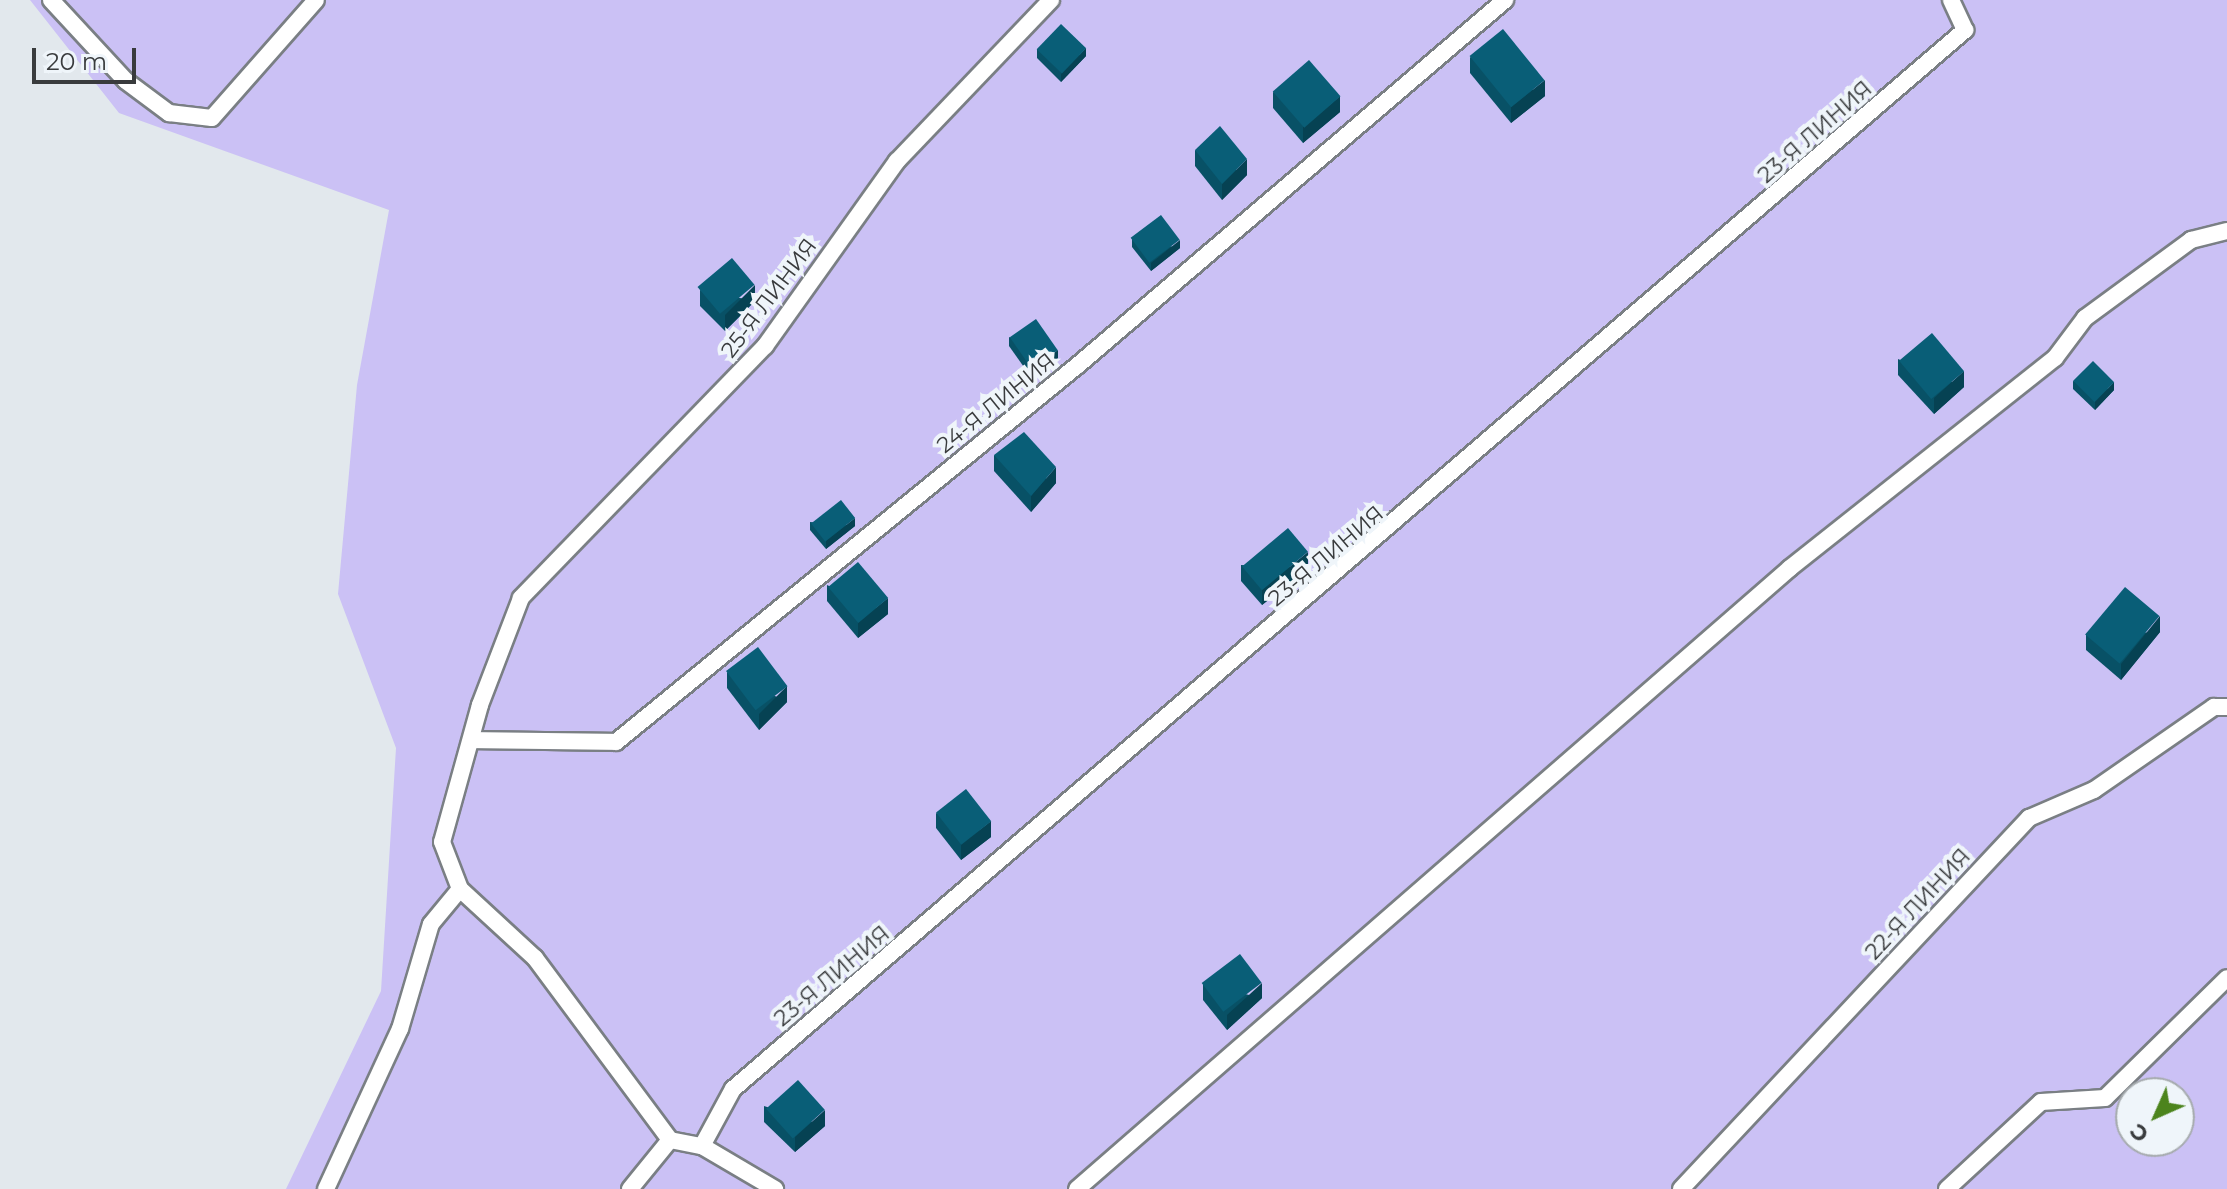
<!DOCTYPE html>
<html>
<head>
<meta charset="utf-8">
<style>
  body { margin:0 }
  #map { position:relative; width:2227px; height:1189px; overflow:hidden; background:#e2e8ed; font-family:Montserrat,sans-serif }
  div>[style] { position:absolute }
  .green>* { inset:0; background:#cbc1f5 }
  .roads { filter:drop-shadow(2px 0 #7a7f84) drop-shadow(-2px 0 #7a7f84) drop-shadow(0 2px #7a7f84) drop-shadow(0 -2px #7a7f84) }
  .lane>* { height:16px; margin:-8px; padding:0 8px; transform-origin:8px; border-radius:8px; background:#fff }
  .wall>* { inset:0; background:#085166 }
  .shaded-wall>* { inset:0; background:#064253 }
  .building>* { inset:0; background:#095e77; transform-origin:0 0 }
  span { translate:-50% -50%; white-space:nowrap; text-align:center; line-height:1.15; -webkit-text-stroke:8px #eff5fa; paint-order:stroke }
  .street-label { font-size:22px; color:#393b3d }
  .north { position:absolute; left:2115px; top:1077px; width:80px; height:80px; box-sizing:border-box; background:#eff5fa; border:2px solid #a6abae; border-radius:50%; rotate:225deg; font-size:22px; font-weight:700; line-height:32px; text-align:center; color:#393b3d }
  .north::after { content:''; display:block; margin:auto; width:28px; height:36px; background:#4c841d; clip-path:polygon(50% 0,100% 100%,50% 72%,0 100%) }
  .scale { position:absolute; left:32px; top:48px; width:104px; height:36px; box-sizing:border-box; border:4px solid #393b3d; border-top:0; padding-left:10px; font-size:24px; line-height:28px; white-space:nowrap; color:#393b3d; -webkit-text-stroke:6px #eff5fa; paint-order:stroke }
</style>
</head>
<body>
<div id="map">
  <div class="green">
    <div style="clip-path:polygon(evenodd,30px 0,2227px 0,2227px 1189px,286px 1189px,381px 991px,396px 748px,338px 594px,357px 385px,389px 210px,119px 113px,30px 0,2131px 1093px,2179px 1093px,2179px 1141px,2131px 1141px,2131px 1093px)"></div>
  </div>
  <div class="roads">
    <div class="lane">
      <div style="left:51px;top:0;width:110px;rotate:47.2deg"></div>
      <div style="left:126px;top:81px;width:54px;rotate:36.7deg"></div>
      <div style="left:169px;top:113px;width:43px;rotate:6.6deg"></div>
      <div style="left:212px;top:118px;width:157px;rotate:-48.6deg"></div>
      <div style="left:1051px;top:0;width:223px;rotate:133.7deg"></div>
      <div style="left:897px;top:161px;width:227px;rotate:125.5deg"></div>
      <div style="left:765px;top:346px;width:351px;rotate:134.1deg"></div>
      <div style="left:521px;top:598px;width:115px;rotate:111deg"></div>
      <div style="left:480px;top:705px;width:142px;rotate:105.5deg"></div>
      <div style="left:442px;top:842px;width:50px;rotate:69deg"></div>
      <div style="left:460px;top:889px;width:102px;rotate:42.6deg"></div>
      <div style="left:535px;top:958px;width:227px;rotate:53.4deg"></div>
      <div style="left:670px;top:1140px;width:33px;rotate:11deg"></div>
      <div style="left:702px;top:1146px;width:65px;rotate:-61.5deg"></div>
      <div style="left:733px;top:1089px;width:1625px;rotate:-40.68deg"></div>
      <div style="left:1965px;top:30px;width:33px;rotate:-115deg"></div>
      <div style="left:474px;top:740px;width:142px;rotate:0.8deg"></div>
      <div style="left:616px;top:742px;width:596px;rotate:-39.22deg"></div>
      <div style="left:1078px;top:365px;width:562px;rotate:-40.52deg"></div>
      <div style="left:702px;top:1146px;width:85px;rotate:30.5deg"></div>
      <div style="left:326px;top:1189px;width:176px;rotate:-65.2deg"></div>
      <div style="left:400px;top:1029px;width:109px;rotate:-73.6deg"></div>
      <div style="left:431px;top:924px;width:45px;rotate:-50.4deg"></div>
      <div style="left:630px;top:1189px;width:63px;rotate:-50.8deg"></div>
      <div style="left:1077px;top:1189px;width:946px;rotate:-41.05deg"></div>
      <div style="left:1790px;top:568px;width:338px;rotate:-38.4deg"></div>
      <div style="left:2055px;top:358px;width:50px;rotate:-53.1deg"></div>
      <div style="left:2085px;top:318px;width:132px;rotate:-36.3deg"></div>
      <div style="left:2191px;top:240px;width:37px;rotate:-14deg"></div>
      <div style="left:1681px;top:1189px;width:509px;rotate:-46.83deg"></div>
      <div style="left:2029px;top:818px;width:71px;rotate:-23.3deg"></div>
      <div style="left:2094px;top:790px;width:146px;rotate:-34.7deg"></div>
      <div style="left:2214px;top:707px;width:13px"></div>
      <div style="left:1947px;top:1189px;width:128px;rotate:-42.8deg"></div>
      <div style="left:2041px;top:1102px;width:64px;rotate:-3.6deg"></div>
      <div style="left:2105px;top:1098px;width:171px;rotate:-44.5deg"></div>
    </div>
  </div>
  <div class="wall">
    <div style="clip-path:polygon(1037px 49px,1086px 56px,1061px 82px,1037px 58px)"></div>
    <div style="clip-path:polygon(1470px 57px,1545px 96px,1511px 123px,1470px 73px)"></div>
    <div style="clip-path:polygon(1273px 92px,1340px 112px,1303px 143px,1273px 108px)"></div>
    <div style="clip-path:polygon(1195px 150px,1247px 175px,1222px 200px,1195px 166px)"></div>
    <div style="clip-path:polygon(1132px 239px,1180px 248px,1151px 271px,1132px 247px)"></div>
    <div style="clip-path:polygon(700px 290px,755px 301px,725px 331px,700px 306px)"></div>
    <div style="clip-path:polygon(1009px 337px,1058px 358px,1031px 377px,1009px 346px)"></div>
    <div style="clip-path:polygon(1898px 359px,1964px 387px,1934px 414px,1898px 375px)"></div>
    <div style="clip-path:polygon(2073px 381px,2114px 390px,2095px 410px,2073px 389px)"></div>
    <div style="clip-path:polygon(994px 455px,1056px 483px,1031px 512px,994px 471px)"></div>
    <div style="clip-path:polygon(810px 522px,855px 526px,826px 549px,810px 530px)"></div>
    <div style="clip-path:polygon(1241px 565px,1308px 568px,1262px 605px,1241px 581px)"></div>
    <div style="clip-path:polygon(827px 585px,888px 614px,858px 638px,827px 601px)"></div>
    <div style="clip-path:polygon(2160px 632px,2121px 680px,2086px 650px,2086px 635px)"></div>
    <div style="clip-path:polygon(727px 672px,787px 702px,759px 730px,727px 688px)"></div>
    <div style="clip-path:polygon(936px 813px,991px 837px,961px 860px,936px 828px)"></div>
    <div style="clip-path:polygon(1203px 984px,1262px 998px,1227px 1030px,1203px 1000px)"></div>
    <div style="clip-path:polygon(764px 1106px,825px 1126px,795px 1152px,764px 1122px)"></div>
  </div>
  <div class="shaded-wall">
    <div style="clip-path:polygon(1086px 48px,1086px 56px,1061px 82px,1061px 74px)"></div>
    <div style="clip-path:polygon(1545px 80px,1545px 96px,1511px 123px,1511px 107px)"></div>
    <div style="clip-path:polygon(1340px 96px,1340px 112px,1303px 143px,1303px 127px)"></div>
    <div style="clip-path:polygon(1247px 159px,1247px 175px,1222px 200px,1222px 184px)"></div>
    <div style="clip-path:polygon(1180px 240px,1180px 248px,1151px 271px,1151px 263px)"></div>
    <div style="clip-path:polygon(755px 285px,755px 301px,725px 331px,725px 315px)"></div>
    <div style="clip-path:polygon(1058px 350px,1058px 358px,1031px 377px,1031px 369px)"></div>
    <div style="clip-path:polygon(1964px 371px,1964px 387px,1934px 414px,1934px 398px)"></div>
    <div style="clip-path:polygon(2114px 382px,2114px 390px,2095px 410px,2095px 402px)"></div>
    <div style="clip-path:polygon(1056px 467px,1056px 483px,1031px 512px,1031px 496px)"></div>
    <div style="clip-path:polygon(855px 518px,855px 526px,826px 549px,826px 541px)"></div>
    <div style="clip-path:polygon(1308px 552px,1308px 568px,1262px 605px,1262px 589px)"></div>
    <div style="clip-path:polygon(888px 598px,888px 614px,858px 638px,858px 622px)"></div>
    <div style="clip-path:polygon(2160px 616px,2160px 632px,2121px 680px,2121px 664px)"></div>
    <div style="clip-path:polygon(787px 686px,787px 702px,759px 730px,759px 714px)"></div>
    <div style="clip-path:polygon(991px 821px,991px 837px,961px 860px,961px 844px)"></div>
    <div style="clip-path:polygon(1262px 983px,1262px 998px,1227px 1030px,1227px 1015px)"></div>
    <div style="clip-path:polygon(825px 1110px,825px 1126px,795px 1152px,795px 1137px)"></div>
  </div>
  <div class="building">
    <div style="left:1061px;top:24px;width:35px;height:35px;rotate:44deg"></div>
    <div style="left:1503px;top:29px;width:66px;height:43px;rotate:51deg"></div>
    <div style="left:1309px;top:60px;width:48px;height:48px;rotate:49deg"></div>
    <div style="clip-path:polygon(1220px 126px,1247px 159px,1222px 184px,1195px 150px)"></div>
    <div style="left:1161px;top:215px;width:31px;height:38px;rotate:53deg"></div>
    <div style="left:732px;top:258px;width:35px;height:45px;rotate:50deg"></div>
    <div style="left:1036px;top:319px;width:38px;height:32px;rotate:55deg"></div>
    <div style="left:1932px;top:333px;width:50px;height:43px;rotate:50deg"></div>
    <div style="left:2093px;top:361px;width:30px;height:28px;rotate:45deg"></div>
    <div style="clip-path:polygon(1024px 432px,1056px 467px,1031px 496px,994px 455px)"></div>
    <div style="left:841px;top:500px;width:23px;height:38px;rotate:52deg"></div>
    <div style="left:1288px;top:528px;width:31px;height:60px;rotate:50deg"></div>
    <div style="left:858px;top:562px;width:47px;height:39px;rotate:50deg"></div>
    <div style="left:2125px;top:587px;width:45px;height:62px;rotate:40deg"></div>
    <div style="left:758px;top:647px;width:49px;height:40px;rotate:53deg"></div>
    <div style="left:966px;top:789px;width:41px;height:38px;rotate:52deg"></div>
    <div style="left:1240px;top:954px;width:36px;height:48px;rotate:53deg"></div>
    <div style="left:798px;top:1080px;width:40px;height:43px;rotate:48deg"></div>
  </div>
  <div class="street-label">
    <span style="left:1815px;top:132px;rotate:-41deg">23-Я ЛИНИЯ</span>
    <span style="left:769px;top:298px;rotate:-53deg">25-Я ЛИНИЯ</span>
    <span style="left:996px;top:403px;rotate:-39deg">24-Я ЛИНИЯ</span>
    <span style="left:1326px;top:556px;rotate:-40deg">23-Я ЛИНИЯ</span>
    <span style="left:1918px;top:904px;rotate:-47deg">22-Я ЛИНИЯ</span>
    <span style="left:832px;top:976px;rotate:-40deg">23-Я ЛИНИЯ</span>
  </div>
  <div class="north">С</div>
  <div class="scale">20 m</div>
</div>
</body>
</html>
